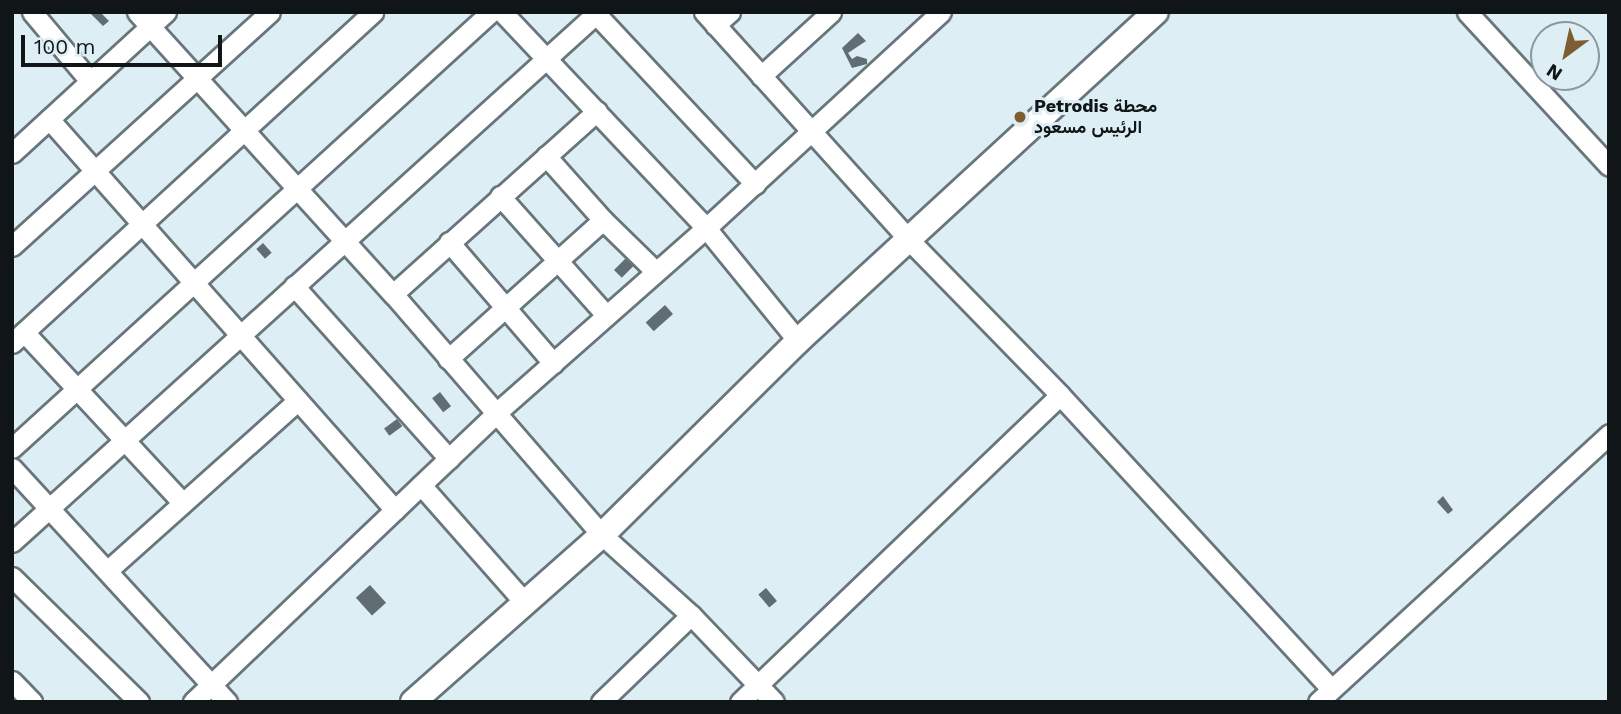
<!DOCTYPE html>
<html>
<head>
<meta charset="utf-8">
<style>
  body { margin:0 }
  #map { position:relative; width:1621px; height:714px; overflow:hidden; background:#deeef5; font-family:"Work Sans",Vazirmatn,sans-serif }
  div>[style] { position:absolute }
  .building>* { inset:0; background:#606e74; transform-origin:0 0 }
  .roads { filter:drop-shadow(2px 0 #68767c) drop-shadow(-2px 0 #68767c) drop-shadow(0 2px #68767c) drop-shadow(0 -2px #68767c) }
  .minor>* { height:19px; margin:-9.5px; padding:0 9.5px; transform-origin:9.5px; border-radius:9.5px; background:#fff }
  .major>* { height:24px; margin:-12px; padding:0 12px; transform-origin:12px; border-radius:12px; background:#fff }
  .dots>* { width:19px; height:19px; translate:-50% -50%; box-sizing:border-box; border:4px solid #deeef5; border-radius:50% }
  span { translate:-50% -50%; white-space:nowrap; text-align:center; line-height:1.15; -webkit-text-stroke:6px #deeef5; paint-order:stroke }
  .poi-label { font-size:18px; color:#101517; font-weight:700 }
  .left { translate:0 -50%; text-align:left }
  .frame { position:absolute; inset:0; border:14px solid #101517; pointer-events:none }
  .north { position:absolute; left:1530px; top:21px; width:70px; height:70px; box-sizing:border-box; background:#deeef5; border:2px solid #8c979c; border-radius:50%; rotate:213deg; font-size:19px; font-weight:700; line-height:28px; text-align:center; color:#101517 }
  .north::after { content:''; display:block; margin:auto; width:24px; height:32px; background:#7c5e32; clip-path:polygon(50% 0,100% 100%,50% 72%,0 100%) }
  .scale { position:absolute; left:21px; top:35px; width:201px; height:32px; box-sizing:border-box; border:4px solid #101517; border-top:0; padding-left:9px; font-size:21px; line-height:24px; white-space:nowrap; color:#101517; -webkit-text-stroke:5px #deeef5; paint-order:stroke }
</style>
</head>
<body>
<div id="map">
  <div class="building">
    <div style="clip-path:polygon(89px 12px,100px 12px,109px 21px,103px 26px)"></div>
    <div style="clip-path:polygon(858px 33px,866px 41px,848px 53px,852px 59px,857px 56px,867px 59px,867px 64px,852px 68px,842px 48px)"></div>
    <div style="left:263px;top:243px;width:13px;height:9px;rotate:48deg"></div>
    <div style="left:626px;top:258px;width:11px;height:17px;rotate:45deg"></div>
    <div style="left:665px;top:305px;width:12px;height:26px;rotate:48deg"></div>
    <div style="left:440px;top:392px;width:18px;height:10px;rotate:52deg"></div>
    <div style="left:397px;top:419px;width:9px;height:16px;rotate:54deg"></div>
    <div style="clip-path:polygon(1443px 496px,1453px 510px,1448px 514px,1437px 502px)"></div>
    <div style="left:370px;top:585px;width:24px;height:19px;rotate:48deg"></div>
    <div style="left:766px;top:588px;width:17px;height:10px;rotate:50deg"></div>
  </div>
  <div class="roads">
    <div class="minor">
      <div style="left:32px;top:12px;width:90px;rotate:50deg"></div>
      <div style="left:137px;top:12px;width:381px;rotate:47.8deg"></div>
      <div style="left:393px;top:294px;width:319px;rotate:49.1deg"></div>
      <div style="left:602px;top:535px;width:120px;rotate:42deg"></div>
      <div style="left:691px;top:615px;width:120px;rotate:46.3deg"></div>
      <div style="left:502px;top:12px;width:297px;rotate:46.6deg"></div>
      <div style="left:706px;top:228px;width:146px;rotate:50.8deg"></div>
      <div style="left:704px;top:12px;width:307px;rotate:48deg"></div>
      <div style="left:909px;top:240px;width:216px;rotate:45.7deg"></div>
      <div style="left:1060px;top:395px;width:400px;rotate:47.3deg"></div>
      <div style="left:1467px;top:12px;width:209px;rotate:47.3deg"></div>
      <div style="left:596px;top:14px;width:233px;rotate:46.9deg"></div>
      <div style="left:715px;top:25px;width:20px;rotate:-41deg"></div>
      <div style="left:761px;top:76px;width:95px;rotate:-42.4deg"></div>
      <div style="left:49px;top:119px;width:522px;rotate:48.49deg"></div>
      <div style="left:12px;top:153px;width:209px;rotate:-42.5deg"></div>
      <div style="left:546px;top:156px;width:86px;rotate:48.3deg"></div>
      <div style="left:603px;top:220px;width:73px;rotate:44.4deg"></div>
      <div style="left:500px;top:196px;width:159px;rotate:48.3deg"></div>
      <div style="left:449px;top:242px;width:160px;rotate:49.3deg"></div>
      <div style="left:12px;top:246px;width:348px;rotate:-42.2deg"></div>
      <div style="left:294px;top:286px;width:232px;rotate:48.1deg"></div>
      <div style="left:393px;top:294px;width:274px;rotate:-41.9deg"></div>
      <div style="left:24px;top:332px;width:233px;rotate:47.1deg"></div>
      <div style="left:12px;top:343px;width:490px;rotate:-42.5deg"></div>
      <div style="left:448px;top:359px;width:208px;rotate:-41.9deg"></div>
      <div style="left:12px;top:448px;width:648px;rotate:-42.31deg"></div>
      <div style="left:12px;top:468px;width:318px;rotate:47.4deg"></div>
      <div style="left:421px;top:485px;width:157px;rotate:48.6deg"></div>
      <div style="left:12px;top:542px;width:790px;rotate:-42.13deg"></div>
      <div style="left:107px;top:571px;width:256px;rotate:-41.8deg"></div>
      <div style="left:12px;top:577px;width:178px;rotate:44.5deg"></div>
      <div style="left:12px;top:681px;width:29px;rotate:46deg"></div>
      <div style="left:193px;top:702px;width:419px;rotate:-43.6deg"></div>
      <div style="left:496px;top:413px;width:280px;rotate:-41.4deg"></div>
      <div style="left:706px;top:228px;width:319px;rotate:-42.6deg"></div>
      <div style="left:601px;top:702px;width:125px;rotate:-44deg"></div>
      <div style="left:740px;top:702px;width:443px;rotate:-43.8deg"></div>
      <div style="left:1318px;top:702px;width:396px;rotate:-42.6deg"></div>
    </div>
    <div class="major">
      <div style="left:413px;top:702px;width:252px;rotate:-41.5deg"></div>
      <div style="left:602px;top:535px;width:276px;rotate:-44.7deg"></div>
      <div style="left:798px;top:341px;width:486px;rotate:-42.6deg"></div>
    </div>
  </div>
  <div class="dots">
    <div style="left:1020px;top:117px;background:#7c5e32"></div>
  </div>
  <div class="poi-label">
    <span class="left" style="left:1034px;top:117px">Petrodis محطة<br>الرئيس مسعود</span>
  </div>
  <div class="frame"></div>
  <div class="north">N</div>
  <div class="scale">100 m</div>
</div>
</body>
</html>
